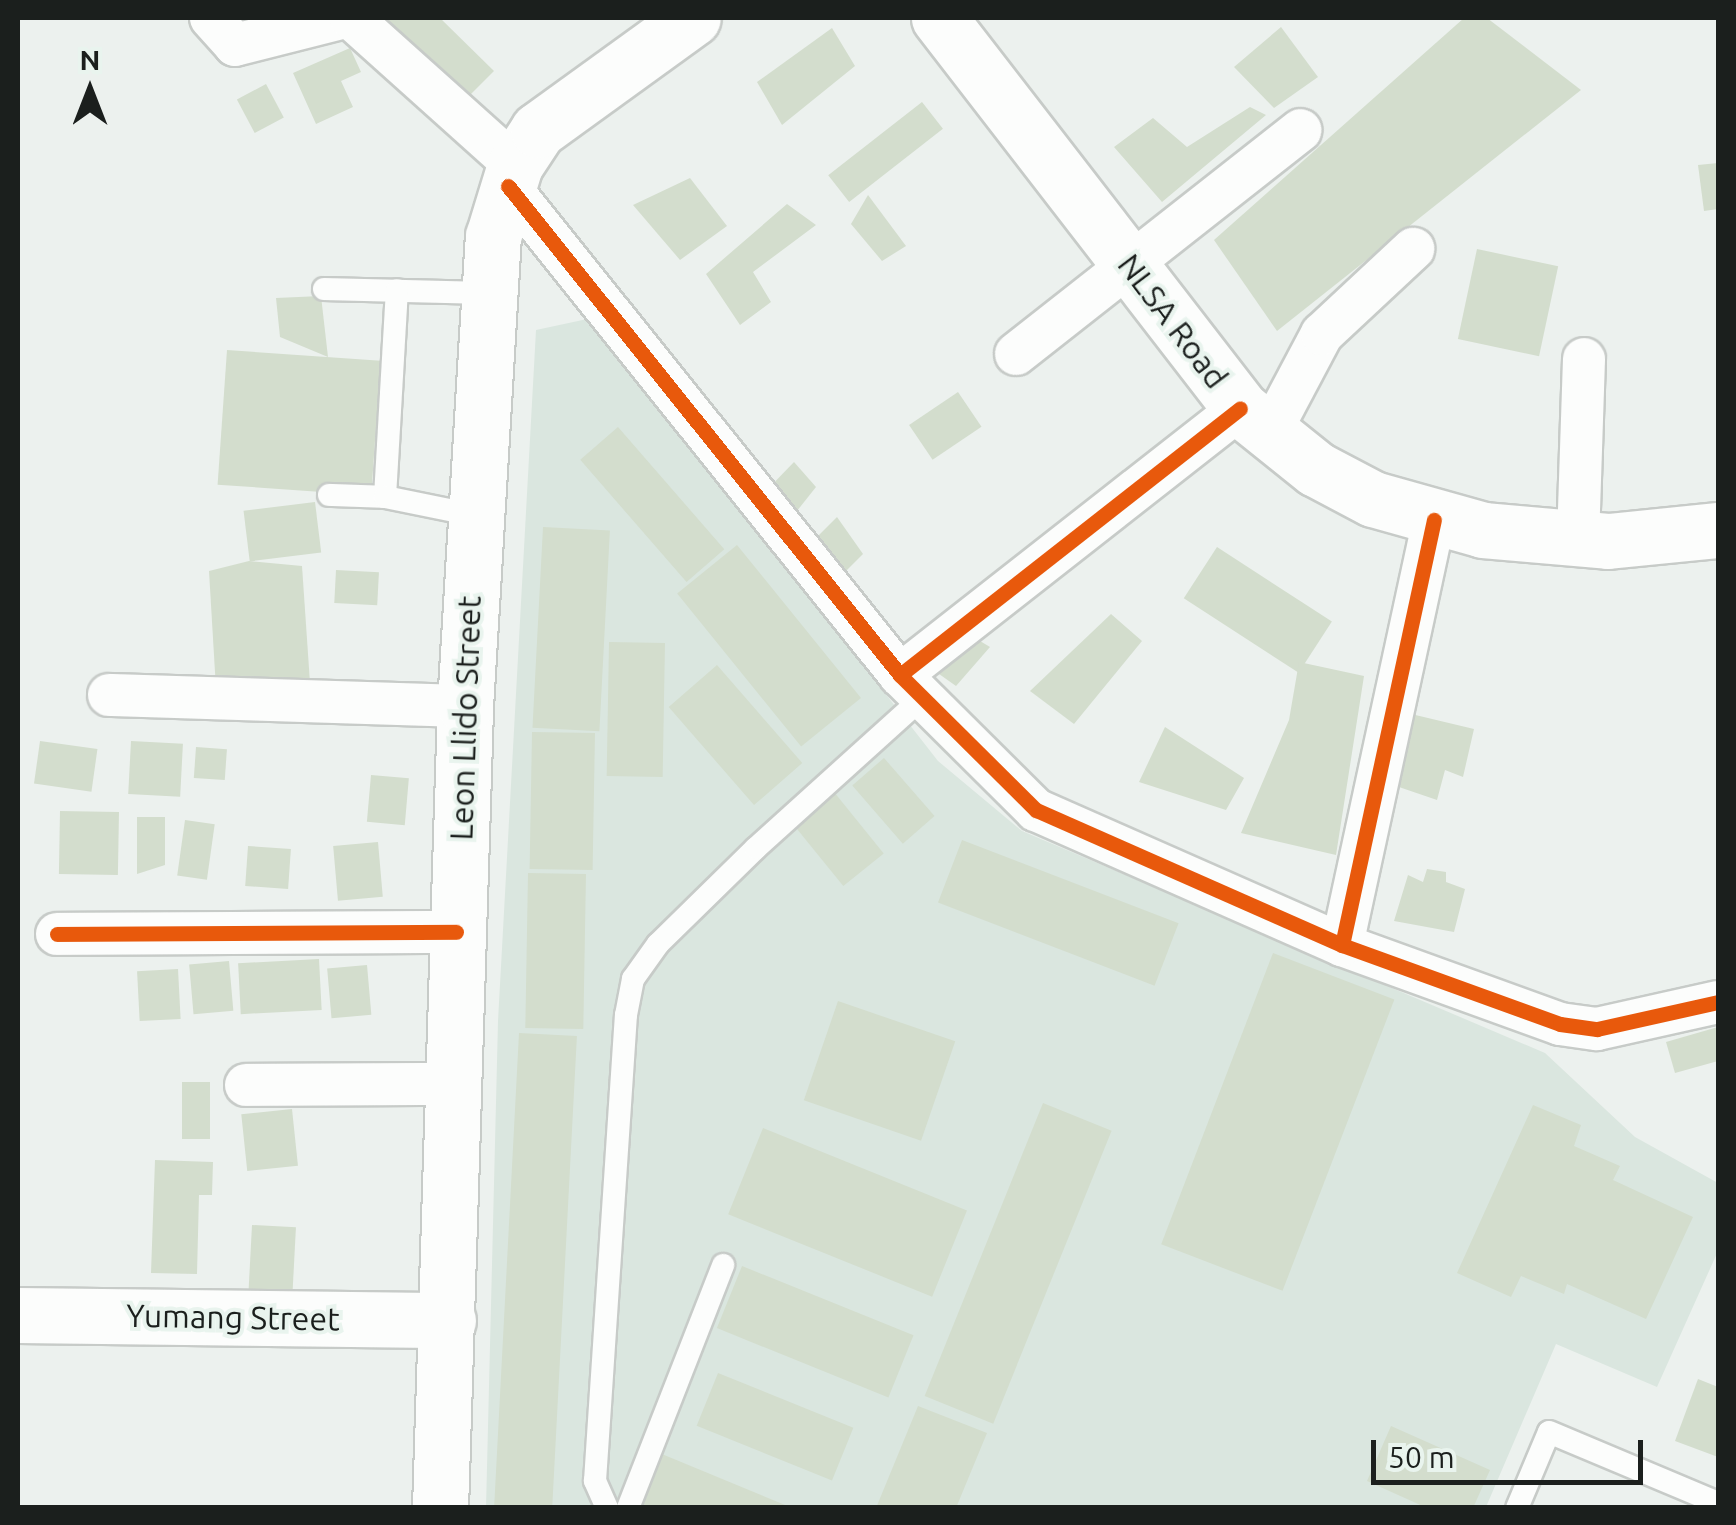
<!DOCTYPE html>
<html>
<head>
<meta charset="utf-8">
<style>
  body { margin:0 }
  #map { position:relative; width:1736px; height:1525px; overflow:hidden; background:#ecf1ee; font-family:Ubuntu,sans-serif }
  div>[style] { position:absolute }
  .built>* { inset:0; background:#dae6df }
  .building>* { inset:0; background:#d3ddcd; transform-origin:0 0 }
  .roads { filter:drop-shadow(2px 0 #c7cbc8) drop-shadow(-2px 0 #c7cbc8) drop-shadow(0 2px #c7cbc8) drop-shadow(0 -2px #c7cbc8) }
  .lane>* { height:22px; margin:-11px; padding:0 11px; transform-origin:11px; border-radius:11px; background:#fcfdfc }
  .street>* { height:42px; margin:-21px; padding:0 21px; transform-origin:21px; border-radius:21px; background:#fcfdfc }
  .secondary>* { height:55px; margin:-27.5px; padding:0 27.5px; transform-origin:27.5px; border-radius:27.5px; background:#fcfdfc }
  .cycleway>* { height:15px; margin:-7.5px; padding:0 7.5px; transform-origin:7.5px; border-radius:7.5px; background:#e8590c }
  span { translate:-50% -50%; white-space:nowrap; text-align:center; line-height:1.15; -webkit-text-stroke:8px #e9f4ee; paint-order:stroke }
  .street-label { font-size:32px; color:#1b1f1d }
  .frame { position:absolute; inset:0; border:20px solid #1b1f1d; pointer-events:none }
  .north { position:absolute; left:40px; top:40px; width:100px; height:100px; -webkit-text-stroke:8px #e9f4ee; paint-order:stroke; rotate:0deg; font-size:28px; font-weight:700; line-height:40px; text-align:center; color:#1b1f1d }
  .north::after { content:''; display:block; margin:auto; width:35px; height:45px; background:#1b1f1d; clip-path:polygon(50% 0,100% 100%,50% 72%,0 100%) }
  .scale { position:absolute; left:1371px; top:1440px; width:272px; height:45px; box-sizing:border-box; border:5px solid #1b1f1d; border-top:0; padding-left:12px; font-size:30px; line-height:35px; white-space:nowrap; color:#1b1f1d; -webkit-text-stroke:8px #e9f4ee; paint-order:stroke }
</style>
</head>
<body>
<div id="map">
  <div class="built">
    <div style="clip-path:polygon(592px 318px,938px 761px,1022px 831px,1545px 1053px,1635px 1137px,1718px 1183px,1718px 1251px,1657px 1387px,1556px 1344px,1486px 1507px,486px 1508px,498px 1021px,536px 330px)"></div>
  </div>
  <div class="building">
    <div style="clip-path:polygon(370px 18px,440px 18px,494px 71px,460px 105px)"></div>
    <div style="clip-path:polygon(1464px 18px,1487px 18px,1581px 90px,1277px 331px,1214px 240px)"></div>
    <div style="clip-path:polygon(1281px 27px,1318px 77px,1274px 108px,1234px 67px)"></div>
    <div style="clip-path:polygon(832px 28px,855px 66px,782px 125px,757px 82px)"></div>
    <div style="clip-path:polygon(350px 48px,361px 72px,341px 81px,353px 107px,316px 124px,293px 73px)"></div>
    <div style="left:266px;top:84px;width:38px;height:33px;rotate:62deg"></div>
    <div style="left:922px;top:102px;width:34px;height:119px;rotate:52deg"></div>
    <div style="clip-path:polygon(1250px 107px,1266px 115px,1162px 202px,1114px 147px,1153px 118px,1187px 147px)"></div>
    <div style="clip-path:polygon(1718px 163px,1718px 209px,1704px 211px,1698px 165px)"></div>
    <div style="clip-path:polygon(690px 178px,727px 226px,680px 260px,633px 205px)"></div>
    <div style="clip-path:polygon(868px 195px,906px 246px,882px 261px,851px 224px)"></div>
    <div style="clip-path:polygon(787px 204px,816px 225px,753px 272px,771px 302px,740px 325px,706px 274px)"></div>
    <div style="left:1477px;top:249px;width:83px;height:92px;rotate:12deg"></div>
    <div style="clip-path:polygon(321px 296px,328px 357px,280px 337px,276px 298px)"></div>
    <div style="left:227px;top:350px;width:154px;height:135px;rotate:4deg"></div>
    <div style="left:958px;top:392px;width:42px;height:59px;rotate:56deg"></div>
    <div style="left:618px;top:427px;width:162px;height:50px;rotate:49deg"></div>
    <div style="clip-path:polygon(794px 462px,816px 487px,789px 521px,765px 492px)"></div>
    <div style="left:315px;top:502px;width:51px;height:72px;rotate:83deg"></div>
    <div style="clip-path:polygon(837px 517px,863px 554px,837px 580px,811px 543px)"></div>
    <div style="left:543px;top:527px;width:67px;height:201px;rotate:3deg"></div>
    <div style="left:737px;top:545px;width:197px;height:77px;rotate:51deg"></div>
    <div style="left:1217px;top:547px;width:137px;height:61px;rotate:33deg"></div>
    <div style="clip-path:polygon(249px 561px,302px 566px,310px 683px,216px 689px,209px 571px)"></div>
    <div style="left:336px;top:570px;width:43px;height:33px;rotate:3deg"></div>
    <div style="clip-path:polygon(1111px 614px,1142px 641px,1074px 724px,1030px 691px)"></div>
    <div style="clip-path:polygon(965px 632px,990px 647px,956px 686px,932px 669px)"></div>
    <div style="left:609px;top:642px;width:56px;height:134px;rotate:1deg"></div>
    <div style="clip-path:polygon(1299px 662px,1364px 676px,1336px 855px,1241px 833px,1289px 720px)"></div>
    <div style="left:717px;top:665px;width:130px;height:64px;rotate:49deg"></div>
    <div style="clip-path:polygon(1407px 713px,1474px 729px,1463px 777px,1445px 770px,1437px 800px,1396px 786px)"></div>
    <div style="clip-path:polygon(1165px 727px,1244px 778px,1226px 810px,1139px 782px)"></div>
    <div style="left:532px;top:732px;width:63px;height:137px;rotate:1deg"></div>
    <div style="left:40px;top:741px;width:58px;height:43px;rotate:8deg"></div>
    <div style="left:131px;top:741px;width:52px;height:53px;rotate:3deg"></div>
    <div style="left:196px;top:747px;width:31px;height:31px;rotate:4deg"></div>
    <div style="left:884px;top:758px;width:77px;height:42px;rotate:49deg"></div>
    <div style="left:371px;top:775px;width:38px;height:47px;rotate:5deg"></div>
    <div style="left:834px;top:792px;width:79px;height:52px;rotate:51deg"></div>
    <div style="left:60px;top:811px;width:59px;height:63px;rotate:1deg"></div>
    <div style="clip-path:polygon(137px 817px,165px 817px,165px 865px,137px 874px)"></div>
    <div style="left:185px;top:820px;width:30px;height:56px;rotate:8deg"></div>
    <div style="left:962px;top:840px;width:232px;height:67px;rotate:21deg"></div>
    <div style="left:378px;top:842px;width:55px;height:45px;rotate:85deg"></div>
    <div style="left:248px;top:846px;width:43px;height:40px;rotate:4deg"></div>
    <div style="clip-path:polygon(1427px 869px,1446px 872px,1446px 882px,1465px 889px,1454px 932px,1394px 921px,1408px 875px,1423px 882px)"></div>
    <div style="left:528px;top:873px;width:58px;height:155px;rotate:1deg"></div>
    <div style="left:1273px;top:953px;width:130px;height:312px;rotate:21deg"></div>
    <div style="left:319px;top:959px;width:51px;height:81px;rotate:87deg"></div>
    <div style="left:229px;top:961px;width:50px;height:40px;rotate:85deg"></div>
    <div style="left:367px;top:965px;width:50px;height:40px;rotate:85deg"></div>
    <div style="left:178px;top:969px;width:50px;height:41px;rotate:87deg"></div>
    <div style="left:838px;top:1001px;width:124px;height:105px;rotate:19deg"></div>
    <div style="clip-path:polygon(1718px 1027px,1718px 1061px,1675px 1073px,1666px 1042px)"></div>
    <div style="left:519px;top:1033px;width:58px;height:475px;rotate:3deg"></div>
    <div style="left:182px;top:1082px;width:28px;height:57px"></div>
    <div style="left:1043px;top:1103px;width:74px;height:316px;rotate:22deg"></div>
    <div style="clip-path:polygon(1533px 1105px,1581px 1125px,1574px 1146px,1620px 1166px,1613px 1180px,1693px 1217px,1646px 1319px,1567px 1284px,1564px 1294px,1521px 1276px,1511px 1297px,1457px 1273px)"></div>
    <div style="left:292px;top:1109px;width:57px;height:51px;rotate:84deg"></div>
    <div style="left:763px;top:1128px;width:220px;height:93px;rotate:22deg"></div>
    <div style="clip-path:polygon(155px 1160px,213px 1162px,212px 1195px,199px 1195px,197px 1274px,151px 1273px)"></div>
    <div style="left:252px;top:1225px;width:44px;height:66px;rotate:3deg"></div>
    <div style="left:742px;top:1266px;width:185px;height:67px;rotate:22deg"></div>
    <div style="left:718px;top:1373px;width:146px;height:57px;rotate:22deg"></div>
    <div style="clip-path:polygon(1698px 1379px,1718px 1387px,1718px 1457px,1675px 1441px)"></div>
    <div style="clip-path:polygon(918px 1406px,987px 1433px,956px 1508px,876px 1508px)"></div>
    <div style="clip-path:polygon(1391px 1426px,1490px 1470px,1473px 1508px,1427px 1508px,1367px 1481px)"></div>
    <div style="clip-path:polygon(657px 1452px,790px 1507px,790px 1508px,634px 1508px)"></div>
  </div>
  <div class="roads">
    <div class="lane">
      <div style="left:324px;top:289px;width:162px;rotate:1.4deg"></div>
      <div style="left:329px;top:495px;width:56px;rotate:2deg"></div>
      <div style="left:385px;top:497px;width:207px;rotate:-86.7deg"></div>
      <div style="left:385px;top:497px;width:91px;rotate:11.4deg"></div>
      <div style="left:607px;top:1508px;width:30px;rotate:-114deg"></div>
      <div style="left:595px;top:1481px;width:467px;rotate:-86.2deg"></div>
      <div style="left:626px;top:1015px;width:37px;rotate:-79deg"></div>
      <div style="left:633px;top:979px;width:43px;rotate:-54.5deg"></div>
      <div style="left:658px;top:944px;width:137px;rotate:-44.4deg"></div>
      <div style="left:756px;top:848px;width:222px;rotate:-42.1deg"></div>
      <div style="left:628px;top:1508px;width:261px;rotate:-68.6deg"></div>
      <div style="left:1517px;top:1508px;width:82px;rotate:-67.2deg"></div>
      <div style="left:1549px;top:1432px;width:183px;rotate:22.8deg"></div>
    </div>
    <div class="street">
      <div style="left:211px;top:18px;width:36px;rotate:48deg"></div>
      <div style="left:235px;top:45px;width:109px;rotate:-14.3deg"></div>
      <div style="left:351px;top:18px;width:220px;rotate:41.9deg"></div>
      <div style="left:508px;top:186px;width:627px;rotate:51.28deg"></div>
      <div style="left:900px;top:675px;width:192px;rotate:44.8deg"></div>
      <div style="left:1036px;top:810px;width:334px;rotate:23.8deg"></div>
      <div style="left:1342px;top:945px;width:232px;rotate:19.9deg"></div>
      <div style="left:1560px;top:1024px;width:37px;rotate:8deg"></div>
      <div style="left:1597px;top:1029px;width:124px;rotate:-12.6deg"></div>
      <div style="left:1016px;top:354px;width:362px;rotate:-38.2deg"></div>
      <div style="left:1269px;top:434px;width:113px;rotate:-62.1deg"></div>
      <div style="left:1322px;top:334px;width:125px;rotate:-43deg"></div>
      <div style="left:1578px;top:540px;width:181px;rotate:-88.1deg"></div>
      <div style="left:900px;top:675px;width:432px;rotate:-38.1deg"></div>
      <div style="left:109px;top:695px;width:356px;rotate:1.8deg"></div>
      <div style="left:57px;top:934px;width:399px;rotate:-0.3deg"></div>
      <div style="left:1342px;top:945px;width:435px;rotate:-77.8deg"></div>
      <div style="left:246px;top:1085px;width:206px;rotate:-0.3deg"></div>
    </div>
    <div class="secondary">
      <div style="left:939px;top:18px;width:493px;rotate:52.3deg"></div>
      <div style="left:1240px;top:408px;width:97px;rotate:38.8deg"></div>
      <div style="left:1316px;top:469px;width:64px;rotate:27.8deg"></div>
      <div style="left:1373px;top:499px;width:114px;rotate:15.7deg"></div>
      <div style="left:1483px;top:530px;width:125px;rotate:5deg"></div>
      <div style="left:1608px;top:541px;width:111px;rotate:-5.7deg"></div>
      <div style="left:18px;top:1315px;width:430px;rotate:0.7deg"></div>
      <div style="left:440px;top:1508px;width:802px;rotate:-88.21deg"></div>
      <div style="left:465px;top:706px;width:470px;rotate:-86.6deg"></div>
      <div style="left:493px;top:237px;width:75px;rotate:-73deg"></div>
      <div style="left:515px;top:165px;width:42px;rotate:-56.7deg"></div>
      <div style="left:538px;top:130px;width:191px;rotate:-35.9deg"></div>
    </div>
  </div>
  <div class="cycleway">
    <div style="left:508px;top:186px;width:627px;rotate:51.28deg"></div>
    <div style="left:900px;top:675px;width:192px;rotate:44.8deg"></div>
    <div style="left:1036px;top:810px;width:334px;rotate:23.8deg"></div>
    <div style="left:1342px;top:945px;width:232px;rotate:19.9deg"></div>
    <div style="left:1560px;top:1024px;width:37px;rotate:8deg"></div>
    <div style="left:1597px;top:1029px;width:124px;rotate:-12.6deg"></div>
    <div style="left:900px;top:675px;width:432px;rotate:-38.1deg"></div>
    <div style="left:57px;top:934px;width:399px;rotate:-0.3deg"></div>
    <div style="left:1342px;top:945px;width:435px;rotate:-77.8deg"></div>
  </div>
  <div class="street-label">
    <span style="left:1173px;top:321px;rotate:53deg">NLSA Road</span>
    <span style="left:465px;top:718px;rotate:-88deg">Leon Llido Street</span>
    <span style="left:233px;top:1317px;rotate:1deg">Yumang Street</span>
  </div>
  <div class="frame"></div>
  <div class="north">N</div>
  <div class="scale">50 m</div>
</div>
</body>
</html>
